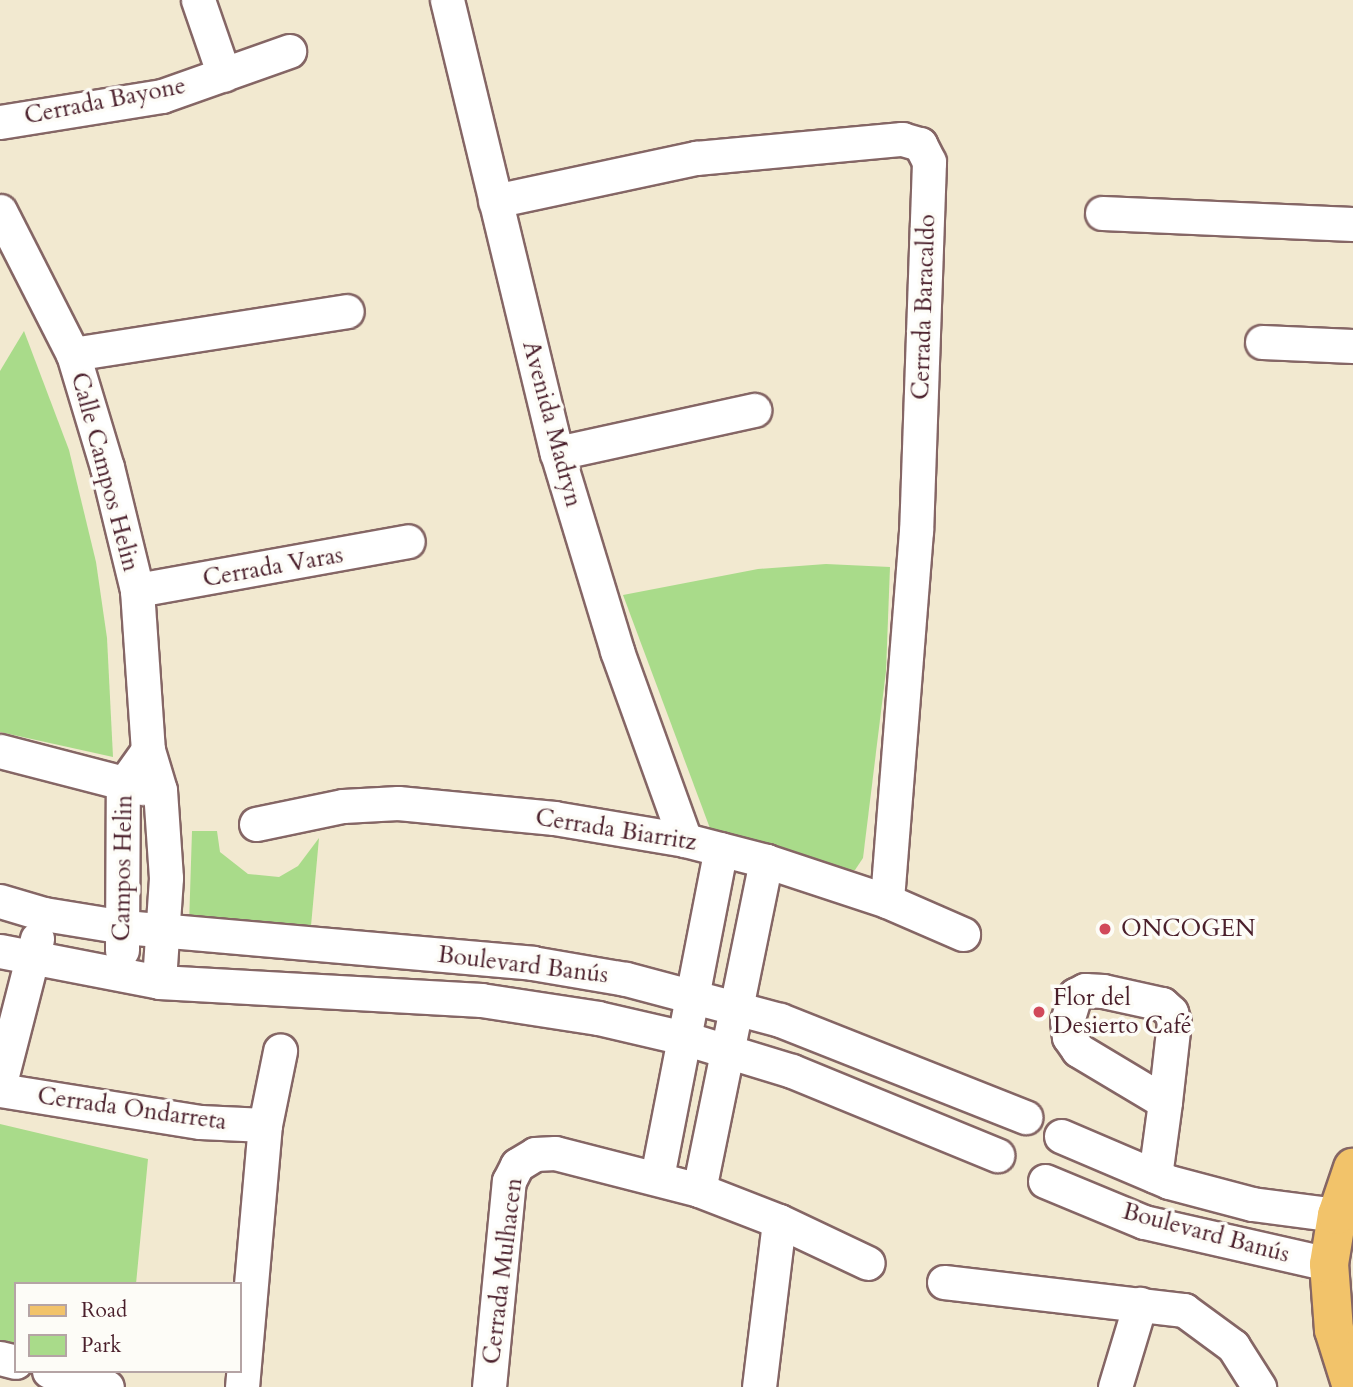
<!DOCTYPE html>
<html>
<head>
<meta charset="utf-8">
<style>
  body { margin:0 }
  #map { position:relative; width:1353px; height:1387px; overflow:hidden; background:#f2e9d0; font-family:Cardo,serif }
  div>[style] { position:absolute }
  .green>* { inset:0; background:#a9db8a }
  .roads { filter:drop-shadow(2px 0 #856665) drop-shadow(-2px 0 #856665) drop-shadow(0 2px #856665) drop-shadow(0 -2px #856665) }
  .minor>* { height:33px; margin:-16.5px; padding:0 16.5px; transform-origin:16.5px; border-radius:16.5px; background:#fff }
  .major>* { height:38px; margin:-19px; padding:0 19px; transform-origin:19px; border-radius:19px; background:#f2c36a }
  .dots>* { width:19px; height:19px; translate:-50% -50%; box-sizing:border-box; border:4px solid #fdfcf7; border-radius:50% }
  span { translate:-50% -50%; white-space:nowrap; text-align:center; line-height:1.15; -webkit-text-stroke:7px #fdfcf7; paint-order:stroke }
  .street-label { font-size:24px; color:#4a1f2b }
  .poi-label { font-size:24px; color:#4a1f2b }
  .left { translate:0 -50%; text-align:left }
  .legend { position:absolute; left:14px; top:1282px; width:228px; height:91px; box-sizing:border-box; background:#fdfcf7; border:2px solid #b5a4a5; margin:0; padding:9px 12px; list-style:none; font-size:21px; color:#4a1f2b }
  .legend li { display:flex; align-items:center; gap:14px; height:35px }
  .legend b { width:35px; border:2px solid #b5a4a5 }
</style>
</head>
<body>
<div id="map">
  <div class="green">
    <div style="clip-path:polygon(24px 331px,69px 450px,96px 562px,107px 638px,113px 757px,0 732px,0 371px)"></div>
    <div style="clip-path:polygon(826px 564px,890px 567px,886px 671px,863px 858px,855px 870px,837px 870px,711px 831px,623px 595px,758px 569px)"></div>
    <div style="clip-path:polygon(192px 831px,217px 831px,220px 852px,248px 874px,279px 877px,298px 866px,319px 838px,311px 926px,189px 925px)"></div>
    <div style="clip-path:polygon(0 1124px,148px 1159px,136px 1284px,16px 1284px,16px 1357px,0 1353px)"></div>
  </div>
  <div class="roads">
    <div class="minor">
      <div style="left:198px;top:0;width:79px;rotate:70.9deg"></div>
      <div style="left:447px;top:0;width:466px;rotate:76.4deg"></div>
      <div style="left:557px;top:453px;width:207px;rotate:73.1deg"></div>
      <div style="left:617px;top:651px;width:201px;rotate:70.2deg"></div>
      <div style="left:0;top:122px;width:164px;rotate:-9.1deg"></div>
      <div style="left:162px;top:96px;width:135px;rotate:-19.5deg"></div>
      <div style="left:495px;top:201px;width:206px;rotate:-12.1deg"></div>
      <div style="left:696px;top:158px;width:207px;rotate:-5.3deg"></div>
      <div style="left:902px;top:139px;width:19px;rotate:16deg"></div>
      <div style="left:920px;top:144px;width:20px;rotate:63deg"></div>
      <div style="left:929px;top:162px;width:369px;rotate:92deg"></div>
      <div style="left:916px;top:531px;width:371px;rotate:94.5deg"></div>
      <div style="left:0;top:211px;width:161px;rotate:63deg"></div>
      <div style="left:73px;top:354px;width:118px;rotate:73.3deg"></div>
      <div style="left:107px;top:467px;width:127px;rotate:76.3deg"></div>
      <div style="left:137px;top:590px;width:160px;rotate:86.1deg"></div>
      <div style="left:1102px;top:213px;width:251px;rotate:2.5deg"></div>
      <div style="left:1262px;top:342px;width:91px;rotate:2.5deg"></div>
      <div style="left:73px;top:354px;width:277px;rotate:-8.9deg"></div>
      <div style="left:557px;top:453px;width:202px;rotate:-12.3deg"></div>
      <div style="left:137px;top:590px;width:275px;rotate:-10.2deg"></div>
      <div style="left:0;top:751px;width:148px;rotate:14.5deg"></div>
      <div style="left:256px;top:824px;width:89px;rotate:-11.7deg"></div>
      <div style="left:343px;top:806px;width:55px;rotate:-3.1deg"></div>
      <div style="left:398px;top:803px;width:157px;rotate:5.5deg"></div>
      <div style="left:554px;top:818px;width:133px;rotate:9.5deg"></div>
      <div style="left:685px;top:840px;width:84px;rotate:14.5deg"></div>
      <div style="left:766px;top:861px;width:127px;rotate:18.3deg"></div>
      <div style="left:887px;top:901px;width:83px;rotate:23.5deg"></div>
      <div style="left:0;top:901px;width:46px;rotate:16.5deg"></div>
      <div style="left:44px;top:914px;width:81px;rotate:9.2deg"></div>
      <div style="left:124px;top:927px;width:410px;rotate:5deg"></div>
      <div style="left:532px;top:963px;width:95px;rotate:9.7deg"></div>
      <div style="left:626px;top:979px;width:159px;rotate:14.9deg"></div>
      <div style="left:780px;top:1020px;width:264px;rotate:21.6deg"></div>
      <div style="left:122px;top:950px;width:165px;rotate:-89.7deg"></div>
      <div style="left:123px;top:785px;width:43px;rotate:-54.5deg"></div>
      <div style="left:148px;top:750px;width:42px;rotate:73.3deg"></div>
      <div style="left:160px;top:790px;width:88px;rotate:86.1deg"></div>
      <div style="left:166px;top:878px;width:104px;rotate:93.9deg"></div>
      <div style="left:0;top:951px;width:162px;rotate:11deg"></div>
      <div style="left:159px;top:982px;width:323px;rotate:3.2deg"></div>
      <div style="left:481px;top:1000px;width:118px;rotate:8.7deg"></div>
      <div style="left:598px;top:1018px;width:88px;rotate:13.1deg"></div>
      <div style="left:684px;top:1038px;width:113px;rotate:17deg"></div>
      <div style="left:792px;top:1071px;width:222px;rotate:22.3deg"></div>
      <div style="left:0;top:1083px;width:149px;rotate:-75.6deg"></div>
      <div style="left:0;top:1090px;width:203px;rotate:9.1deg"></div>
      <div style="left:200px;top:1122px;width:65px;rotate:2.6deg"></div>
      <div style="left:1061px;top:1136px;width:117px;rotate:23.1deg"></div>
      <div style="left:1169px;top:1182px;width:86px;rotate:14.8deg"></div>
      <div style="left:1252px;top:1204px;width:86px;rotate:7.4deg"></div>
      <div style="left:1155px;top:1176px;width:75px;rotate:-82.3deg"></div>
      <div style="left:1165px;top:1102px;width:81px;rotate:-83.6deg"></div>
      <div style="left:1174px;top:1022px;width:10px;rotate:-107deg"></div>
      <div style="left:1171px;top:1012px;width:12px;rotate:-138deg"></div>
      <div style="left:1162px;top:1004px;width:60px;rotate:-167.6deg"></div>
      <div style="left:1103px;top:991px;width:18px;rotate:-177deg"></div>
      <div style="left:1085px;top:990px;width:11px;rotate:153deg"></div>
      <div style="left:1075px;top:995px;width:27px;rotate:107deg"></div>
      <div style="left:1067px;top:1021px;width:16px;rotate:83deg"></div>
      <div style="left:1069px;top:1037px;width:16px;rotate:55deg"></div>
      <div style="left:1078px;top:1050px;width:101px;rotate:30.9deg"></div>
      <div style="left:657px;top:1177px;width:334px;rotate:-79deg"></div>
      <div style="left:1045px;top:1181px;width:107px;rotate:22.5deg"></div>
      <div style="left:1144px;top:1222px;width:190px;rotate:12.8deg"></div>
      <div style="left:699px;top:1190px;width:336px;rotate:-78.5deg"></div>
      <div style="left:944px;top:1282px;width:242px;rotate:6.7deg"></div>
      <div style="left:1184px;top:1310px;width:61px;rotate:36.3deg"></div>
      <div style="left:1233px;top:1346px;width:49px;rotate:57.6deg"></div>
      <div style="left:0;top:1358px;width:16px;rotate:14deg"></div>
      <div style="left:49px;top:1371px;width:60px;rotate:15.4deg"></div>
      <div style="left:242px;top:1387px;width:263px;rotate:-85deg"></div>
      <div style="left:265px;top:1125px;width:76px;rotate:-78.5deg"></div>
      <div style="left:489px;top:1387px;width:207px;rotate:-84.5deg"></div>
      <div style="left:509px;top:1181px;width:18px;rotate:-63deg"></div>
      <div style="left:517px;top:1165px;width:21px;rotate:-31deg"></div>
      <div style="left:535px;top:1154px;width:20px;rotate:-3deg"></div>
      <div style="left:555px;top:1153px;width:149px;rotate:14.4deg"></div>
      <div style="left:699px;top:1190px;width:86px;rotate:21.2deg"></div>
      <div style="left:779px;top:1221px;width:98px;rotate:25.3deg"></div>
      <div style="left:759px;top:1387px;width:167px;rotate:-83.1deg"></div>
      <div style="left:1115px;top:1387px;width:87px;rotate:-73.2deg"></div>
    </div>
    <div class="major">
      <div style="left:1352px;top:1387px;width:60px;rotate:-107.5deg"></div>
      <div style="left:1334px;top:1330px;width:66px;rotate:-94.3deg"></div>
      <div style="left:1329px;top:1264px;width:50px;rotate:-80.7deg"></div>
      <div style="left:1337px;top:1215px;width:50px;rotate:-71.2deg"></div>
    </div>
  </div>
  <div class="dots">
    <div style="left:1105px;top:929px;background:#d1495b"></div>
    <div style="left:1039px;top:1012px;background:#d1495b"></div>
  </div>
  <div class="street-label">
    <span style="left:105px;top:101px;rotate:-11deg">Cerrada Bayone</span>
    <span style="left:924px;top:307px;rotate:-88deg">Cerrada Baracaldo</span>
    <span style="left:552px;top:424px;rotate:75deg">Avenida Madryn</span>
    <span style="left:105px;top:472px;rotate:75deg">Calle Campos Helin</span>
    <span style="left:273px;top:567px;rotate:-10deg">Cerrada Varas</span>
    <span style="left:616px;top:830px;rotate:9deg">Cerrada Biarritz</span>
    <span style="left:123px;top:868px;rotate:-89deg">Campos Helin</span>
    <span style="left:523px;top:965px;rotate:7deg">Boulevard Banús</span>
    <span style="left:132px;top:1109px;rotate:8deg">Cerrada Ondarreta</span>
    <span style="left:1206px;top:1233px;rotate:15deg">Boulevard Banús</span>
    <span style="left:503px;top:1271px;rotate:-83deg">Cerrada Mulhacen</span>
  </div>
  <div class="poi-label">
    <span class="left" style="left:1121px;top:929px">ONCOGEN</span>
    <span class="left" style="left:1053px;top:1012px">Flor del<br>Desierto Café</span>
  </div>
  <ul class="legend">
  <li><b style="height:9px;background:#f2c36a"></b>Road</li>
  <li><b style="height:19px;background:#a9db8a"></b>Park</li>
  </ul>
</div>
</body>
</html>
